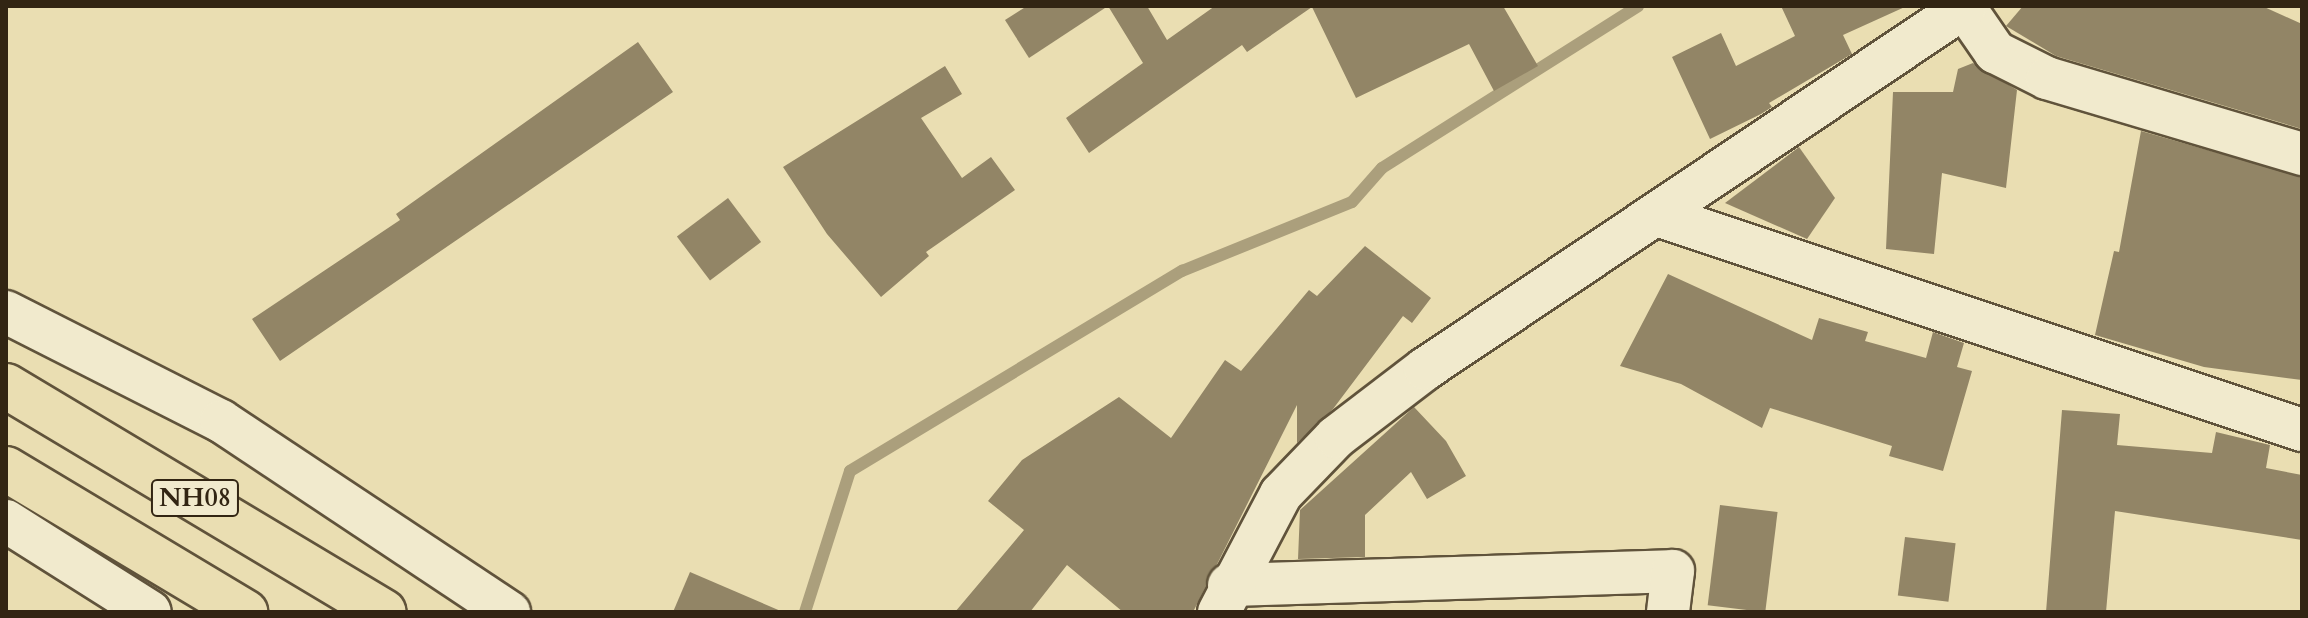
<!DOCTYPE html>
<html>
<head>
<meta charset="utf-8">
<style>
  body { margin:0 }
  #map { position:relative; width:2308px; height:618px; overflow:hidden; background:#eadeb2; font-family:Cardo,serif }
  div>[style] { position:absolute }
  .stream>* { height:12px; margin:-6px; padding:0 6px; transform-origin:6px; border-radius:6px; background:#ab9f7c }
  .building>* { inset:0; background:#928566; transform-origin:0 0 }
  .roads { filter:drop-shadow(2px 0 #60533b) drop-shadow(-2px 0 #60533b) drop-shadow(0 2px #60533b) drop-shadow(0 -2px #60533b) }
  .minor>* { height:42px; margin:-21px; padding:0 21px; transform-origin:21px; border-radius:21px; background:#f1eacd }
  .primary>* { height:44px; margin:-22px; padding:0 22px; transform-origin:22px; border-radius:22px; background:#eadeb2 }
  span { translate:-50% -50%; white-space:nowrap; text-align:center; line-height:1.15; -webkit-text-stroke:8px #f1eacd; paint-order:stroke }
  .shield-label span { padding:2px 6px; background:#f1eacd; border:2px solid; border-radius:6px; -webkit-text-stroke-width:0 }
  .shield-label { font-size:26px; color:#322513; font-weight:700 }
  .frame { position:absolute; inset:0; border:8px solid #322513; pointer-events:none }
</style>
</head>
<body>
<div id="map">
  <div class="stream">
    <div style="left:805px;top:612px;width:148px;rotate:-72.3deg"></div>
    <div style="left:850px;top:471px;width:388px;rotate:-31.1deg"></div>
    <div style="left:1182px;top:271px;width:183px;rotate:-22.1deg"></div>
    <div style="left:1352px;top:202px;width:45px;rotate:-48.6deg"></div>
    <div style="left:1382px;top:168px;width:303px;rotate:-32.3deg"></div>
  </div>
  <div class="building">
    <div style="clip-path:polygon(1027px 6px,1108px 6px,1029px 58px,1005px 20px)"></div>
    <div style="clip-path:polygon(1108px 6px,1147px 6px,1167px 40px,1215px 6px,1503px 6px,1538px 66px,1494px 91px,1469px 44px,1356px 98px,1312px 7px,1247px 52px,1242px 45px,1089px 153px,1066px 118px,1143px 63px)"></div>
    <div style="clip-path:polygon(1781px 6px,1907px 6px,1843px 35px,1852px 54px,1769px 103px,1772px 107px,1761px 114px,1710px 139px,1672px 57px,1721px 33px,1736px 66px,1795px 36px)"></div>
    <div style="clip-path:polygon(2023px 6px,2262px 6px,2302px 24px,2302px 129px,2056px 56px,2006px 26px)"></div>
    <div style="clip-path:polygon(638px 42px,673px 92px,280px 361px,252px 319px,400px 220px,396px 214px)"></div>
    <div style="clip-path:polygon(1973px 63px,2017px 90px,2006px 188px,1942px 173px,1934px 254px,1886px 249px,1893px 92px,1953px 92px,1958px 69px)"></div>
    <div style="clip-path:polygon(945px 66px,962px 94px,921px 118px,962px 178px,991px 157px,1015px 190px,926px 252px,929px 256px,881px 297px,827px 234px,783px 167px)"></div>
    <div style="clip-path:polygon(2141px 131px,2302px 177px,2302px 380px,2204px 367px,2095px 335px,2114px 251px,2119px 252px)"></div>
    <div style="clip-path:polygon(1799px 147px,1835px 198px,1807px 239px,1725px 203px)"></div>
    <div style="left:728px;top:198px;width:55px;height:64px;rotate:53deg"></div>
    <div style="clip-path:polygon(1365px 246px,1431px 298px,1412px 323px,1403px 316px,1333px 409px,1297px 443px,1297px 405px,1193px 612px,1123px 612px,1067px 565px,1030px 612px,955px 612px,1024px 530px,988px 501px,1022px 460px,1119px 397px,1171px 438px,1225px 360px,1241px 371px,1309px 290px,1317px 296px)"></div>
    <div style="clip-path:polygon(1668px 274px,1812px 340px,1819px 318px,1868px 332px,1865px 341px,1926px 358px,1933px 332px,1964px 343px,1957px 367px,1972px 371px,1943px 471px,1889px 456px,1892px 446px,1770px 408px,1762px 428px,1681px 384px,1620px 366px)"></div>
    <div style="clip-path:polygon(1414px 407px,1446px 441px,1466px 476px,1427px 499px,1411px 472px,1365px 515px,1365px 557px,1298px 559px,1300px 510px)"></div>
    <div style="clip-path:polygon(2062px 410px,2120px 414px,2117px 445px,2212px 453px,2216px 432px,2270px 445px,2266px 468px,2302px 475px,2302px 540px,2115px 511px,2106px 612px,2046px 612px)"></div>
    <div style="left:1720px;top:505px;width:58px;height:101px;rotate:7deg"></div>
    <div style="left:1905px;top:537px;width:51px;height:59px;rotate:7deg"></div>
    <div style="clip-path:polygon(690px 572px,783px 612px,673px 612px)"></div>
  </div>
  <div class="roads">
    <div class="minor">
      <div style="left:1964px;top:7px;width:55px;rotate:55.4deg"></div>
      <div style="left:1995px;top:52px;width:58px;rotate:26.6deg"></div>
      <div style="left:2047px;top:78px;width:266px;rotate:16.6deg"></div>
      <div style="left:1657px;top:215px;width:680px;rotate:18.43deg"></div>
      <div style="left:6px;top:312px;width:241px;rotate:26.9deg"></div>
      <div style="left:221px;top:421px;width:346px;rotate:33.6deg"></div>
      <div style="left:6px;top:521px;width:170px;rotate:32.3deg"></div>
      <div style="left:1229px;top:585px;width:444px;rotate:-1.8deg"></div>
      <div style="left:1673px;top:571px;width:41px;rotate:97deg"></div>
      <div style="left:1219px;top:612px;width:133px;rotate:-62.3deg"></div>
      <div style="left:1281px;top:494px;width:79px;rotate:-46deg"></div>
      <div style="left:1336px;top:437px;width:112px;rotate:-37.4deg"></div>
      <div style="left:1425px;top:369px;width:651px;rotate:-33.86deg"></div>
    </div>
    <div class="primary">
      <div style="left:6px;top:386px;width:440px;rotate:30.9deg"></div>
      <div style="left:6px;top:469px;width:279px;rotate:30.9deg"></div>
    </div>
  </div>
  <div class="shield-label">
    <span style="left:195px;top:498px">NH08</span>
  </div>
  <div class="frame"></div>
</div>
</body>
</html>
